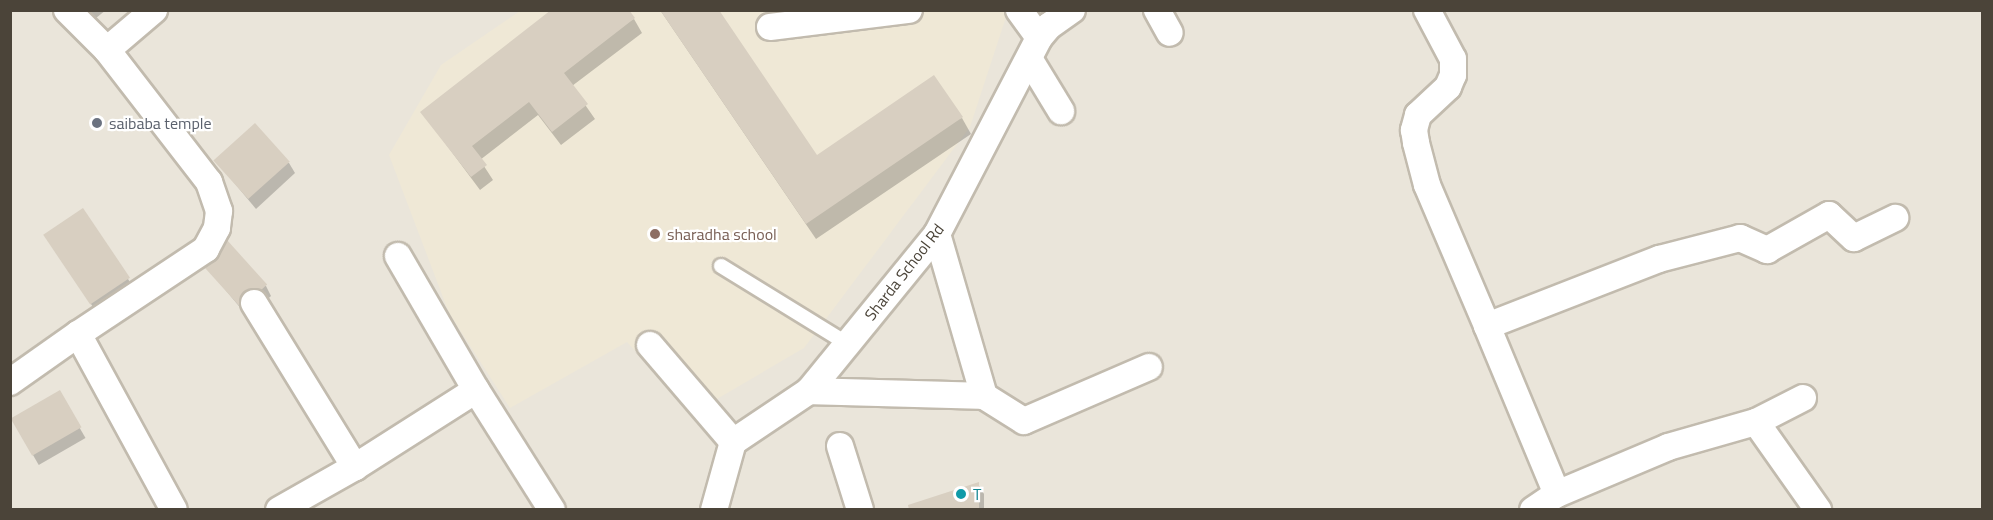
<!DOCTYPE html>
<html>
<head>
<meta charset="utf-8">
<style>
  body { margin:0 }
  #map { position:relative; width:1993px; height:520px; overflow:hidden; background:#f6f3ec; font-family:"Titillium Web",sans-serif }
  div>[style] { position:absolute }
  .residential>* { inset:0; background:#eae5da; transform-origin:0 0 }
  .education>* { inset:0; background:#efe8d6 }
  .shadow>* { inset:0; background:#0003; transform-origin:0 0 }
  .building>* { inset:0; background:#d8cfc1; transform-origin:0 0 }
  .roads { filter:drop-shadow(2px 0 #c2bbae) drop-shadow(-2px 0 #c2bbae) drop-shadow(0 2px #c2bbae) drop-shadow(0 -2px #c2bbae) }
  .service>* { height:14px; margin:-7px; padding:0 7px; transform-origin:7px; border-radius:7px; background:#fff }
  .minor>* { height:26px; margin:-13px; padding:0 13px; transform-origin:13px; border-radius:13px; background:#fff }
  .dots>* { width:16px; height:16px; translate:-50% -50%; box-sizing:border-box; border:3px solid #fff; border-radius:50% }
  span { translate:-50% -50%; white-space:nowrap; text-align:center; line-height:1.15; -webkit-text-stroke:4.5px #fff; paint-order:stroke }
  .worship-label { font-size:16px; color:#5b616d }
  .left { translate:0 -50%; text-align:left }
  .education-label { font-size:16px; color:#785e54 }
  .street-label { font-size:16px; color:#4b4439 }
  .culture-label { font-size:16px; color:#0d838f }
  .frame { position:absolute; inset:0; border:12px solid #4b4439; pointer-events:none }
</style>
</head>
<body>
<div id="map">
  <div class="residential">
    <div style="left:11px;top:11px;width:1971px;height:498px"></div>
  </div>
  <div class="education">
    <div style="clip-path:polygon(520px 11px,1008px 11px,970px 127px,804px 348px,693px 413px,627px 342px,510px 408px,449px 313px,389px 155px,441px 65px)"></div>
  </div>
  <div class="shadow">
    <div style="clip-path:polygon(81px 10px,106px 10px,91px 22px)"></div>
    <div style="clip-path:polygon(660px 10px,717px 10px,817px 157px,962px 118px,971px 134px,816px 239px)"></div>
    <div style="clip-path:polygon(634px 19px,642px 33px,572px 86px,595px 119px,561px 145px,538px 115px,480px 160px,493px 180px,480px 190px,422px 112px)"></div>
    <div style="clip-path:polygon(216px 161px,289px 163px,295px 173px,256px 209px)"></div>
    <div style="clip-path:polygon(51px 244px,128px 279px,134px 289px,97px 313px)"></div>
    <div style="clip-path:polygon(203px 263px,266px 286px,271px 296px,248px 317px)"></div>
    <div style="left:59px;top:392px;width:53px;height:54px;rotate:60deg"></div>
    <div style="clip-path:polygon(978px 484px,984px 494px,984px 510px,910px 510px)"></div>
  </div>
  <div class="building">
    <div style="clip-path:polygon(551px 10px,629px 10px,635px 18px,564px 73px,588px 104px,552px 132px,529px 102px,472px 146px,487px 165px,471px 177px,420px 112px)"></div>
    <div style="clip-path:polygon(660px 10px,719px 10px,817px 155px,934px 75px,963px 117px,806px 224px)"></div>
    <div style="left:255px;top:123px;width:52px;height:56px;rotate:48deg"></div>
    <div style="left:83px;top:208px;width:84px;height:48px;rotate:56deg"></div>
    <div style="left:227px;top:240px;width:60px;height:35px;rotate:48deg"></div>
    <div style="left:60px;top:390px;width:43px;height:57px;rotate:60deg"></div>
    <div style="clip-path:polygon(979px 482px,979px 510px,909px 510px,908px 505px)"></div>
  </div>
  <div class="roads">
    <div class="service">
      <div style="left:721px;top:266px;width:149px;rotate:31.6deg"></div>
    </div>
    <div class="minor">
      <div style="left:67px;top:10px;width:57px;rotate:45deg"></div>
      <div style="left:107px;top:50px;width:167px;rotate:52.3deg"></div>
      <div style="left:209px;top:182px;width:31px;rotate:71deg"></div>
      <div style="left:219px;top:211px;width:17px;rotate:97deg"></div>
      <div style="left:217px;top:228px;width:24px;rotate:118deg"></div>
      <div style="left:206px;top:249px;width:154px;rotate:146.4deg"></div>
      <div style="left:78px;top:334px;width:200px;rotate:61.4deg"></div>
      <div style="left:1019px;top:10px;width:34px;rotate:54deg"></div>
      <div style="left:1157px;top:10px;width:26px;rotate:61deg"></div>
      <div style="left:1427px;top:10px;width:55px;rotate:62deg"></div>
      <div style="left:1453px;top:59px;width:16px;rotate:90deg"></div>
      <div style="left:1453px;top:75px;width:13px;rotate:113deg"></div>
      <div style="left:1448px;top:87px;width:41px;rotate:137deg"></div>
      <div style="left:1418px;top:115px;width:16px;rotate:105deg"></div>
      <div style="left:1414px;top:130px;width:13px;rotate:81deg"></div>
      <div style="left:1416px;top:143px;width:43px;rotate:75.3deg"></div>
      <div style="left:1427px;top:185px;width:153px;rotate:66.9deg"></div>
      <div style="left:1487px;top:326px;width:185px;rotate:-21.3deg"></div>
      <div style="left:1659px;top:259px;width:84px;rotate:-14.5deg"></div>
      <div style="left:1740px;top:238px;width:30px;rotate:24deg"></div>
      <div style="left:1767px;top:250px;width:71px;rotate:-29.4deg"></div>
      <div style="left:1829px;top:215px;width:34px;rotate:43deg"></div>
      <div style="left:1854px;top:238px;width:46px;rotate:-26deg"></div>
      <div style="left:770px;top:27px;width:140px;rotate:-7deg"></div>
      <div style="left:107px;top:50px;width:62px;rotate:-40.4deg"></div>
      <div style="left:1030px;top:60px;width:60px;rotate:58.7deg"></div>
      <div style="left:937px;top:234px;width:169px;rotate:73.8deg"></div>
      <div style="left:984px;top:396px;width:47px;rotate:32deg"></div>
      <div style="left:1024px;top:421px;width:136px;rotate:-23.4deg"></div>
      <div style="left:398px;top:256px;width:155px;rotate:59.8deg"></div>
      <div style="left:476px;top:390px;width:142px;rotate:57.7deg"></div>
      <div style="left:254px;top:303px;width:193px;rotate:58.4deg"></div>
      <div style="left:355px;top:467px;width:143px;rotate:-32.5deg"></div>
      <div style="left:1487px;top:326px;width:182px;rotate:67.4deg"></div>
      <div style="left:650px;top:345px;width:128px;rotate:49.4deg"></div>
      <div style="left:10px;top:382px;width:83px;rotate:-35.2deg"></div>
      <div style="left:809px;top:391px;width:175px;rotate:1.6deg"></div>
      <div style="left:1803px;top:398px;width:53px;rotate:152.9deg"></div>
      <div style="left:1756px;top:422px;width:108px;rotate:54.8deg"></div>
      <div style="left:840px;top:446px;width:67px;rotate:72.6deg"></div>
      <div style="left:279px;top:510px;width:87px;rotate:-29.5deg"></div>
      <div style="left:714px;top:510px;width:71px;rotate:-74.4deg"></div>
      <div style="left:733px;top:442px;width:92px;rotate:-33.9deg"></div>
      <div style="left:809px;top:391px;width:203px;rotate:-50.8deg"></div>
      <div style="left:937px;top:234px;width:221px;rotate:-62.5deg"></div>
      <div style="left:1039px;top:38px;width:16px;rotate:-50deg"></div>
      <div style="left:1049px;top:26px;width:28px;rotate:-35deg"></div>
      <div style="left:1533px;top:510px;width:29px;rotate:-34deg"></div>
      <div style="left:1557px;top:494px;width:121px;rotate:-22.9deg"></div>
      <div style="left:1668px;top:447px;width:91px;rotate:-15.9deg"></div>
    </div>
  </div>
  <div class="dots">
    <div style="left:97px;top:123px;background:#6b7280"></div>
    <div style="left:655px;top:234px;background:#8d6e63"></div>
    <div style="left:961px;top:494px;background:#0f9aa8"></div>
  </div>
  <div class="worship-label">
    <span class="left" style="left:109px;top:123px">saibaba temple</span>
  </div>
  <div class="education-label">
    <span class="left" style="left:667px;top:234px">sharadha school</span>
  </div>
  <div class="street-label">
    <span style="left:904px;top:272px;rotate:-52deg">Sharda School Rd</span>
  </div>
  <div class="culture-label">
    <span class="left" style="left:973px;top:494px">T</span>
  </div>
  <div class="frame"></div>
</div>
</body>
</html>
